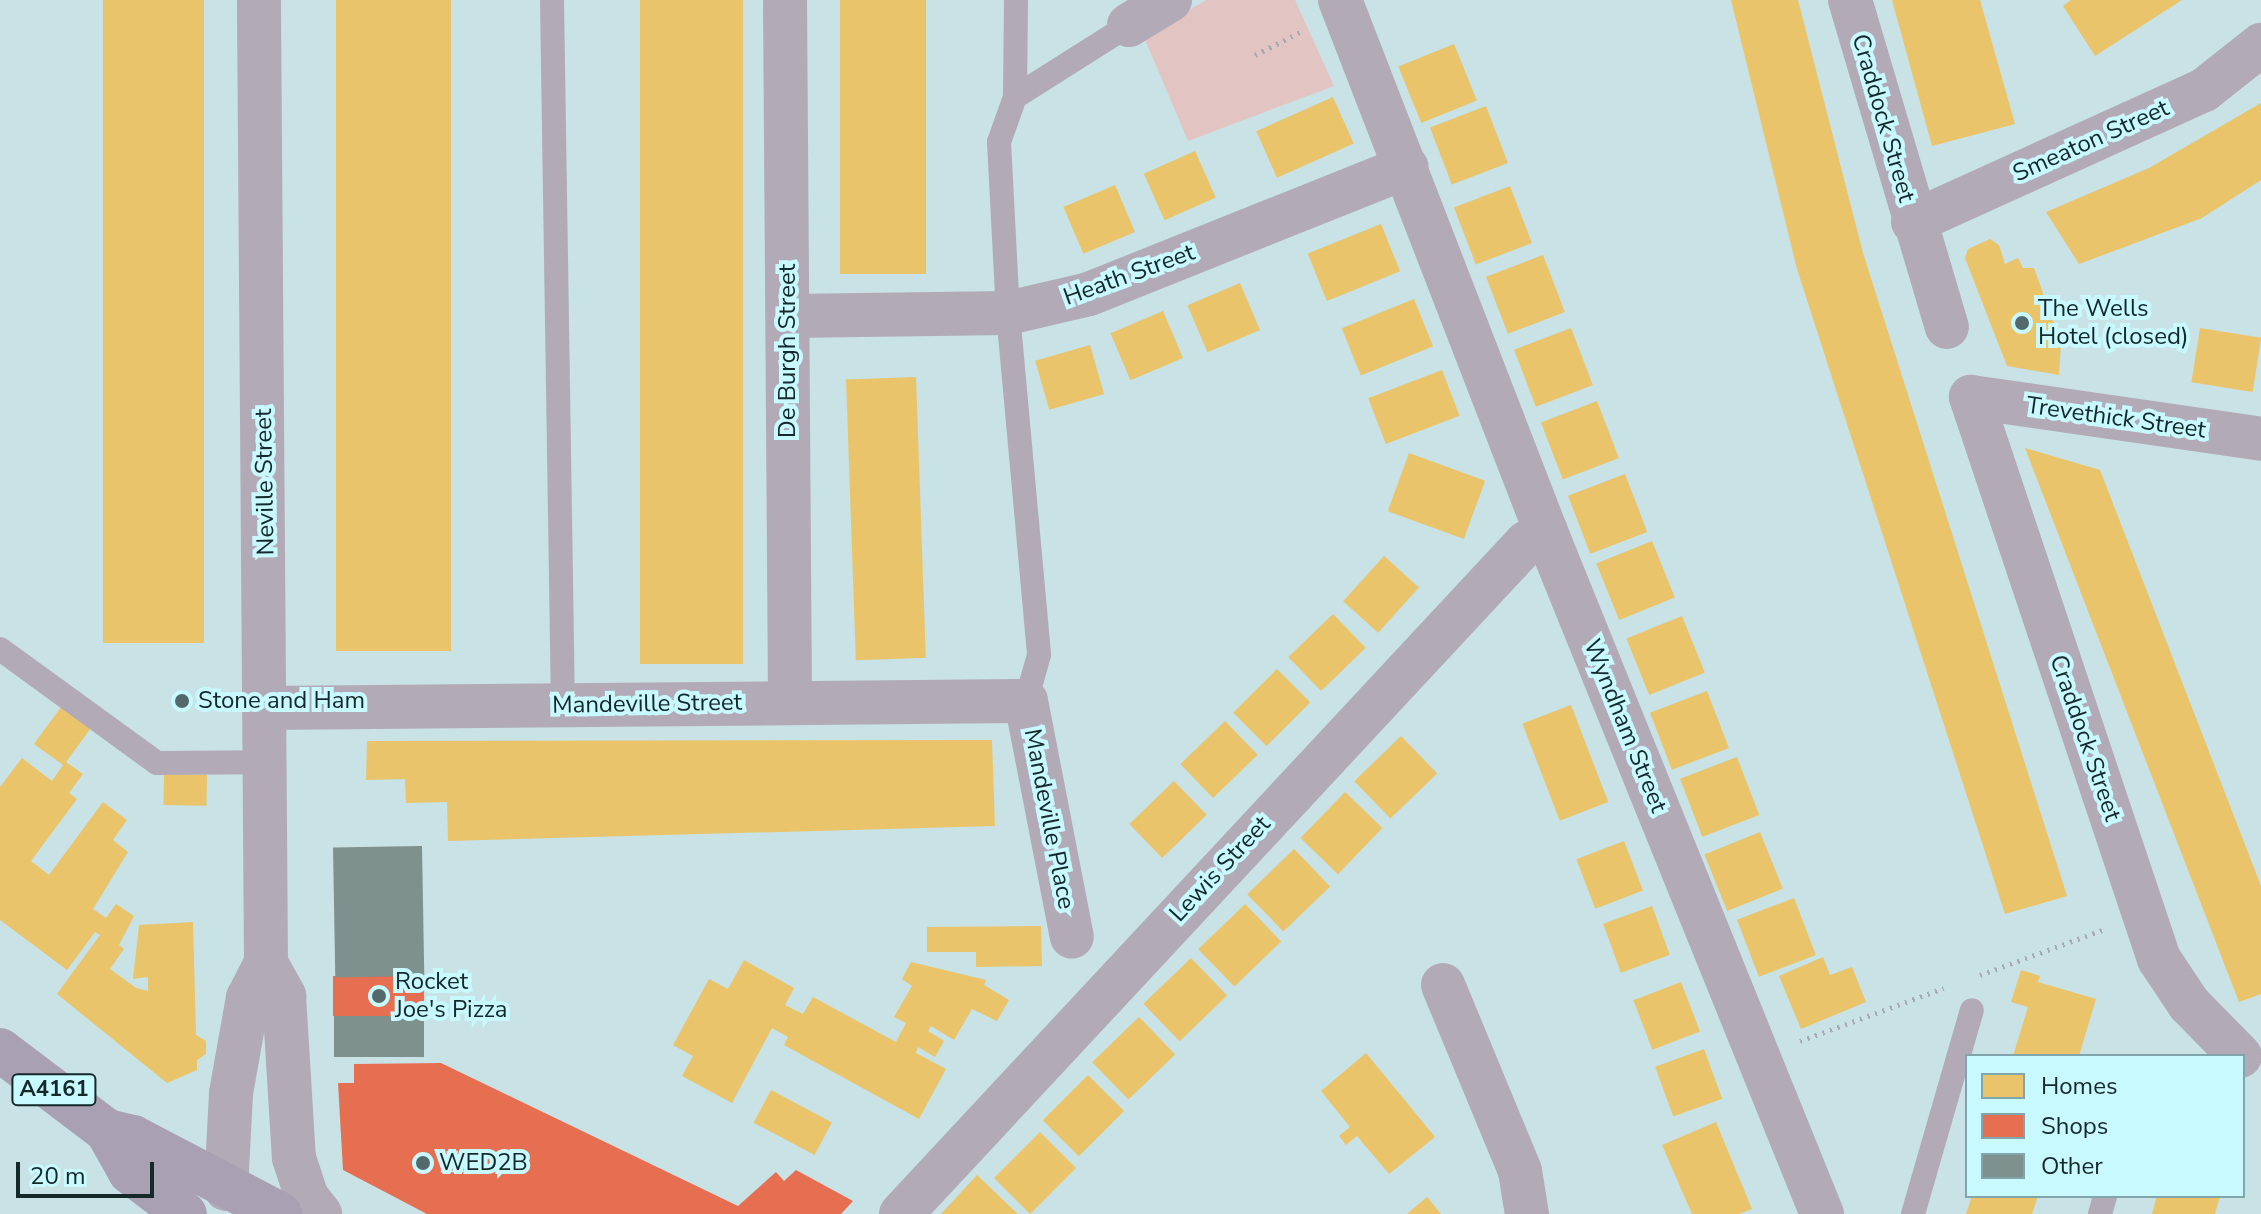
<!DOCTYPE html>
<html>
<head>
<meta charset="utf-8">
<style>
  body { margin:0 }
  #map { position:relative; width:2261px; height:1214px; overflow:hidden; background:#c8e2e5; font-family:"Nunito Sans",sans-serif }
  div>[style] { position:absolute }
  .green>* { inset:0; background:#e2c5c2 }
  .homes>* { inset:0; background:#e9c46a; transform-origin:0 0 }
  .shops>* { inset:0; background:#e76f51; transform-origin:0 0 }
  .building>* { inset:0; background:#7f918d; transform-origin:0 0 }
  .path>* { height:5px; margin-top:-2.5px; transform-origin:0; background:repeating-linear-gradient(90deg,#a8a8b1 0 2px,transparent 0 8px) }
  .lane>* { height:24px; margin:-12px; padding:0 12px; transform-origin:12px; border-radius:12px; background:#b3aab7 }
  .street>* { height:44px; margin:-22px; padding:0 22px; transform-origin:22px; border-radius:22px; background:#b3aab7 }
  .primary>* { height:44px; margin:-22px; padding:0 22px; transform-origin:22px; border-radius:22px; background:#a9a1b1 }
  .dots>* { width:22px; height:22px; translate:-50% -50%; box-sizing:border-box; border:4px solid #c8f9ff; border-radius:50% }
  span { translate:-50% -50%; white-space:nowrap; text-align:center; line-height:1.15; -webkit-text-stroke:8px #c8f9ff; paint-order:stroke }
  .shield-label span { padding:2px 6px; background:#c8f9ff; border:2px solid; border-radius:6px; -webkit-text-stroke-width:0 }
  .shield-label { font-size:22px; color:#15282a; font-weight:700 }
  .street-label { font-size:24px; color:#15282a }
  .poi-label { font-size:24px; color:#15282a }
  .left { translate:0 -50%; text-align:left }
  .legend { position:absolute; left:1965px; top:1054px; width:280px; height:144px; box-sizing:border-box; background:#c8f9ff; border:2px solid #80a5aa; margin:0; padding:10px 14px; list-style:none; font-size:24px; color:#15282a }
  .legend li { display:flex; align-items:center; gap:16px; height:40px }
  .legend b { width:40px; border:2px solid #80a5aa }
  .scale { position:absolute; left:16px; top:1162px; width:138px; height:36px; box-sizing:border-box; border:4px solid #15282a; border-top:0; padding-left:10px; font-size:24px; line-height:28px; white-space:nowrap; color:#15282a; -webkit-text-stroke:6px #c8f9ff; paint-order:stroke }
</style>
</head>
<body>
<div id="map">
  <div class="green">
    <div style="clip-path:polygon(1206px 0,1295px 0,1334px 86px,1188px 141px,1144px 37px)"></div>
  </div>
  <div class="homes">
    <div style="left:103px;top:0;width:101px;height:643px"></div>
    <div style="left:336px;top:0;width:115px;height:651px"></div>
    <div style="left:640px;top:0;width:103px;height:664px"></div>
    <div style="left:840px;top:0;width:86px;height:274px"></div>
    <div style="clip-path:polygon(1731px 0,1798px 0,1863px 253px,2067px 896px,2005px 914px,1797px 269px)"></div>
    <div style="clip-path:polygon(1892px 0,1980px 0,2015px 124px,1932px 146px)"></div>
    <div style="clip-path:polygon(2071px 0,2182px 0,2095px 56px,2063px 6px)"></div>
    <div style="left:1454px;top:44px;width:61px;height:60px;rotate:68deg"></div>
    <div style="left:1333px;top:97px;width:51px;height:84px;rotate:66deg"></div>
    <div style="clip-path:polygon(2261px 103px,2261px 180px,2202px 218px,2079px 264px,2046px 212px,2149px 168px)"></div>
    <div style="left:1486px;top:106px;width:61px;height:60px;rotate:69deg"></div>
    <div style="left:1195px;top:151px;width:51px;height:56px;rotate:66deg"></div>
    <div style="left:1115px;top:185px;width:51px;height:56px;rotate:67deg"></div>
    <div style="left:1510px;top:186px;width:61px;height:60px;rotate:69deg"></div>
    <div style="left:1381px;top:224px;width:51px;height:79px;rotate:68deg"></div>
    <div style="clip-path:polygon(1990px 239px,1999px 245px,2005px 264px,2018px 258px,2023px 268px,2034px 268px,2061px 343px,2059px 375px,2007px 366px,1965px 258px,1968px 249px)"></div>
    <div style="left:1543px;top:255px;width:61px;height:61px;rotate:69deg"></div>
    <div style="left:1240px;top:283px;width:51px;height:57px;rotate:67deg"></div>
    <div style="left:1414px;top:299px;width:51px;height:78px;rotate:68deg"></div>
    <div style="left:1163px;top:311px;width:51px;height:57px;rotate:67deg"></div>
    <div style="left:1571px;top:328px;width:61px;height:61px;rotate:69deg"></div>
    <div style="left:2200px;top:328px;width:62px;height:55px;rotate:9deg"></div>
    <div style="left:1090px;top:345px;width:51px;height:57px;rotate:74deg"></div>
    <div style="left:1442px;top:370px;width:49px;height:79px;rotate:69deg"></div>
    <div style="left:916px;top:377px;width:281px;height:70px;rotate:88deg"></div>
    <div style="left:1597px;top:401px;width:61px;height:60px;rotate:69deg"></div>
    <div style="clip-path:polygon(2025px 448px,2100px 470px,2261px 886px,2261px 994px,2239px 1002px)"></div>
    <div style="left:1409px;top:453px;width:81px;height:62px;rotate:20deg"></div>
    <div style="left:1625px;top:474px;width:62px;height:61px;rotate:69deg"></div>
    <div style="left:1652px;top:541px;width:61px;height:60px;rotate:68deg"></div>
    <div style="left:1384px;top:556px;width:47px;height:61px;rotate:42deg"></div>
    <div style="left:1333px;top:614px;width:47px;height:62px;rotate:46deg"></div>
    <div style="left:1682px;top:616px;width:61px;height:60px;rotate:68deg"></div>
    <div style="left:1277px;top:669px;width:47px;height:62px;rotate:45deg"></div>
    <div style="left:1707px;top:691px;width:61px;height:61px;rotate:69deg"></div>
    <div style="left:1571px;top:705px;width:104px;height:52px;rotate:69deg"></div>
    <div style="clip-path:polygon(61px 707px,91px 728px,66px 762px,83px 774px,69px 793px,77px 799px,31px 861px,49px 875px,103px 802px,127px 820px,113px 840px,128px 852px,93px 909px,106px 918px,116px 904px,134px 916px,119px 945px,124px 949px,110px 969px,136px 988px,148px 991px,148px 977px,133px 979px,139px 925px,193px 922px,196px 1035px,206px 1041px,206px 1054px,197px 1060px,197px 1070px,167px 1083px,57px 994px,100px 935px,95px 932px,67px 970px,0 920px,0 787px,22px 758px,52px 781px,63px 765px,34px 744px)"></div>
    <div style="left:1225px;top:721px;width:47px;height:62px;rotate:46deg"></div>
    <div style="left:1401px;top:736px;width:52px;height:65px;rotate:46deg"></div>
    <div style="clip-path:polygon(992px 740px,995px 826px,448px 841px,447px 802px,406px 803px,405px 779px,366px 780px,367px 741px)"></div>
    <div style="left:1737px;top:757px;width:62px;height:61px;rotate:69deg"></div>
    <div style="left:164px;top:774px;width:43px;height:31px;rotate:1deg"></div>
    <div style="left:1174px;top:781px;width:47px;height:62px;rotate:46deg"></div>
    <div style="left:1345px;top:792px;width:52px;height:64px;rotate:44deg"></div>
    <div style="left:1760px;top:832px;width:61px;height:60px;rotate:68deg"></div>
    <div style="left:1624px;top:841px;width:53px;height:51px;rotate:69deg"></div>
    <div style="left:1294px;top:849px;width:52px;height:65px;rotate:46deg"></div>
    <div style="left:1794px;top:898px;width:61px;height:61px;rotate:69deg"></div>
    <div style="left:1245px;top:904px;width:52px;height:65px;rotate:46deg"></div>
    <div style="left:1652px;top:906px;width:52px;height:52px;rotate:70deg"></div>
    <div style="clip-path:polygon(1041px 926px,1042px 966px,976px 967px,976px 952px,927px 952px,927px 927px)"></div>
    <div style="clip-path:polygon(1823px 957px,1830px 975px,1852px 967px,1866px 1002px,1801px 1029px,1779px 976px)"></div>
    <div style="left:1191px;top:958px;width:52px;height:66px;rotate:46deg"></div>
    <div style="clip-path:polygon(744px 960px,794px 988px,785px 1005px,803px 1014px,813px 997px,896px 1042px,906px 1023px,894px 1017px,912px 986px,902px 979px,911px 962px,986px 980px,984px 985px,1009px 1000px,997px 1021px,972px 1009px,954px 1040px,931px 1026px,928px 1031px,944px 1041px,935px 1057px,918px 1047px,916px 1053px,946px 1069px,919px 1119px,784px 1045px,788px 1037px,772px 1028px,732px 1103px,682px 1076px,693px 1056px,673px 1045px,709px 979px,728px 989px)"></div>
    <div style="clip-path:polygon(2021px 970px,2040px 976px,2038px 982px,2096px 999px,2079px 1056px,2013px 1056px,2028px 1007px,2011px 1002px)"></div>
    <div style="left:1681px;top:982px;width:53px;height:51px;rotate:69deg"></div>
    <div style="left:1139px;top:1017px;width:52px;height:65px;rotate:46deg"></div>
    <div style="left:1704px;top:1049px;width:53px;height:52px;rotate:70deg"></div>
    <div style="clip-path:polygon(1366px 1053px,1435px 1137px,1389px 1174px,1357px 1136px,1346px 1145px,1339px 1136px,1350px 1127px,1321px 1091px)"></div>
    <div style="left:1088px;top:1075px;width:51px;height:64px;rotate:45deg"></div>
    <div style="left:771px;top:1090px;width:69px;height:37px;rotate:28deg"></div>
    <div style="clip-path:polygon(1716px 1122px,1752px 1209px,1739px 1214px,1692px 1214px,1662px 1145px)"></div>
    <div style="left:1040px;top:1132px;width:51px;height:65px;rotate:45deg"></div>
    <div style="clip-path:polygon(977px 1175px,1018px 1214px,941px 1214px)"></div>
    <div style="clip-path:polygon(1972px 1196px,2038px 1196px,2032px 1214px,1966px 1214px)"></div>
    <div style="clip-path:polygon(2157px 1196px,2220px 1196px,2215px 1214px,2152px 1214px)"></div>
    <div style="clip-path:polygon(1427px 1197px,1441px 1214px,1407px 1214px)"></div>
  </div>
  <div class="shops">
    <div style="left:424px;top:976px;width:40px;height:91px;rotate:90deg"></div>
    <div style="clip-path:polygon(441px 1063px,738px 1206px,776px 1172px,784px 1181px,796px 1170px,853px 1201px,841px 1214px,427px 1214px,343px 1170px,338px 1083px,354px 1083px,354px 1064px)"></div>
  </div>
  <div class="building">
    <div style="left:422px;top:846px;width:130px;height:89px;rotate:89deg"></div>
    <div style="left:424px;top:1016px;width:41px;height:90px;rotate:90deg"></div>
  </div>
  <div class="path">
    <div style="left:1255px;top:55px;width:55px;rotate:-27deg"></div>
    <div style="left:1980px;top:975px;width:130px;rotate:-20.2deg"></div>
    <div style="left:1800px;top:1041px;width:153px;rotate:-20.2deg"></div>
  </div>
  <div class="lane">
    <div style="left:552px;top:0;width:705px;rotate:89.11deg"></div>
    <div style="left:1016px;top:0;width:97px;rotate:90.6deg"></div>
    <div style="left:1015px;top:97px;width:48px;rotate:109.6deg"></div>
    <div style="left:999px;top:142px;width:171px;rotate:87deg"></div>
    <div style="left:1008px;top:313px;width:343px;rotate:84.8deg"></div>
    <div style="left:1039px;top:655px;width:48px;rotate:105.8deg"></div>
    <div style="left:1015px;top:97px;width:135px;rotate:-32.3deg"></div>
    <div style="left:0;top:649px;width:194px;rotate:36deg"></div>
    <div style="left:157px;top:763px;width:111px;rotate:-0.5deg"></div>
    <div style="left:1913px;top:1214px;width:212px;rotate:-73.9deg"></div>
    <div style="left:2100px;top:1214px;width:19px;rotate:-74deg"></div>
  </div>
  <div class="street">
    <div style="left:785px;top:0;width:702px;rotate:89.59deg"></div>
    <div style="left:1340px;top:0;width:570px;rotate:68.83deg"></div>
    <div style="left:1546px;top:532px;width:736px;rotate:67.97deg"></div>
    <div style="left:1850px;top:0;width:341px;rotate:73.5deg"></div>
    <div style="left:1129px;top:25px;width:48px;rotate:-31.4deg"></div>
    <div style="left:1913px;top:222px;width:320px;rotate:-24.4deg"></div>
    <div style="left:2204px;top:90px;width:73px;rotate:-38.3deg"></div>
    <div style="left:789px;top:316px;width:219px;rotate:-0.8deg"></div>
    <div style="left:1008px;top:313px;width:83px;rotate:-13.2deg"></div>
    <div style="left:1089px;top:294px;width:342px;rotate:-21.8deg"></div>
    <div style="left:267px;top:708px;width:759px;rotate:-0.53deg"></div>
    <div style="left:1026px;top:701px;width:240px;rotate:79deg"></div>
    <div style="left:266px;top:963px;width:38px;rotate:61deg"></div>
    <div style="left:284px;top:996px;width:162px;rotate:86.5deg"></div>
    <div style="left:294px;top:1158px;width:40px;rotate:72deg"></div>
    <div style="left:306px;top:1196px;width:23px;rotate:52deg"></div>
    <div style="left:1443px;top:985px;width:201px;rotate:67.5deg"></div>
    <div style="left:1520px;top:1171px;width:44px;rotate:80.8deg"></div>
    <div style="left:2240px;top:1056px;width:73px;rotate:-134.4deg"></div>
    <div style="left:2189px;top:1004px;width:54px;rotate:-123.7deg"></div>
    <div style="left:2159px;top:959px;width:593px;rotate:-108.5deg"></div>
    <div style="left:1971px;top:397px;width:293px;rotate:8.2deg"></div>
    <div style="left:226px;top:1189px;width:96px;rotate:-87deg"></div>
    <div style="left:231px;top:1093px;width:97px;rotate:-79.9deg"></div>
    <div style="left:248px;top:998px;width:39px;rotate:-63deg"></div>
    <div style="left:266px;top:963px;width:963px;rotate:-90.42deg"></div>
    <div style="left:901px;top:1214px;width:917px;rotate:-47.03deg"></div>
    <div style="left:1526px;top:543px;width:23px;rotate:-29deg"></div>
  </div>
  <div class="primary">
    <div style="left:0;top:1050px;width:134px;rotate:37.1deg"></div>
    <div style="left:107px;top:1131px;width:47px;rotate:60.7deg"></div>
    <div style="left:130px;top:1172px;width:69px;rotate:37.4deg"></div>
    <div style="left:107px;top:1131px;width:27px;rotate:13deg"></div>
    <div style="left:133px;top:1137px;width:166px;rotate:27.6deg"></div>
  </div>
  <div class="dots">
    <div style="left:2022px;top:323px;background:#54696b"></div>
    <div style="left:182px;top:701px;background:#54696b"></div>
    <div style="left:379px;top:996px;background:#54696b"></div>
    <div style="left:423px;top:1163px;background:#54696b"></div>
  </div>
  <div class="shield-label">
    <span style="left:54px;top:1090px">A4161</span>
  </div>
  <div class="street-label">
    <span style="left:1883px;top:118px;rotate:74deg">Craddock Street</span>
    <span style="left:2091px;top:141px;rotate:-24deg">Smeaton Street</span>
    <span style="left:1129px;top:275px;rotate:-20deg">Heath Street</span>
    <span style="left:788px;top:351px;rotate:-90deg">De Burgh Street</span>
    <span style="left:2116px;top:418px;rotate:8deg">Trevethick Street</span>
    <span style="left:265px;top:482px;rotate:-91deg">Neville Street</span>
    <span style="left:647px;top:704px;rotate:-1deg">Mandeville Street</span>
    <span style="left:1625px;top:726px;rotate:68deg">Wyndham Street</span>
    <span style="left:2085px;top:738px;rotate:71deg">Craddock Street</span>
    <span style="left:1049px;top:819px;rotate:79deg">Mandeville Place</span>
    <span style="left:1220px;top:869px;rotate:-47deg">Lewis Street</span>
  </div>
  <div class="poi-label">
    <span class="left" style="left:2038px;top:323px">The Wells<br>Hotel (closed)</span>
    <span class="left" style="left:198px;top:701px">Stone and Ham</span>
    <span class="left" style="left:395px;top:996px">Rocket<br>Joe's Pizza</span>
    <span class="left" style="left:439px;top:1163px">WED2B</span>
  </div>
  <ul class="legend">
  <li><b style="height:22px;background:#e9c46a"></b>Homes</li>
  <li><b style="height:22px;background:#e76f51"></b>Shops</li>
  <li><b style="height:22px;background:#7f918d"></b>Other</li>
  </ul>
  <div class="scale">20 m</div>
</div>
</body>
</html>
